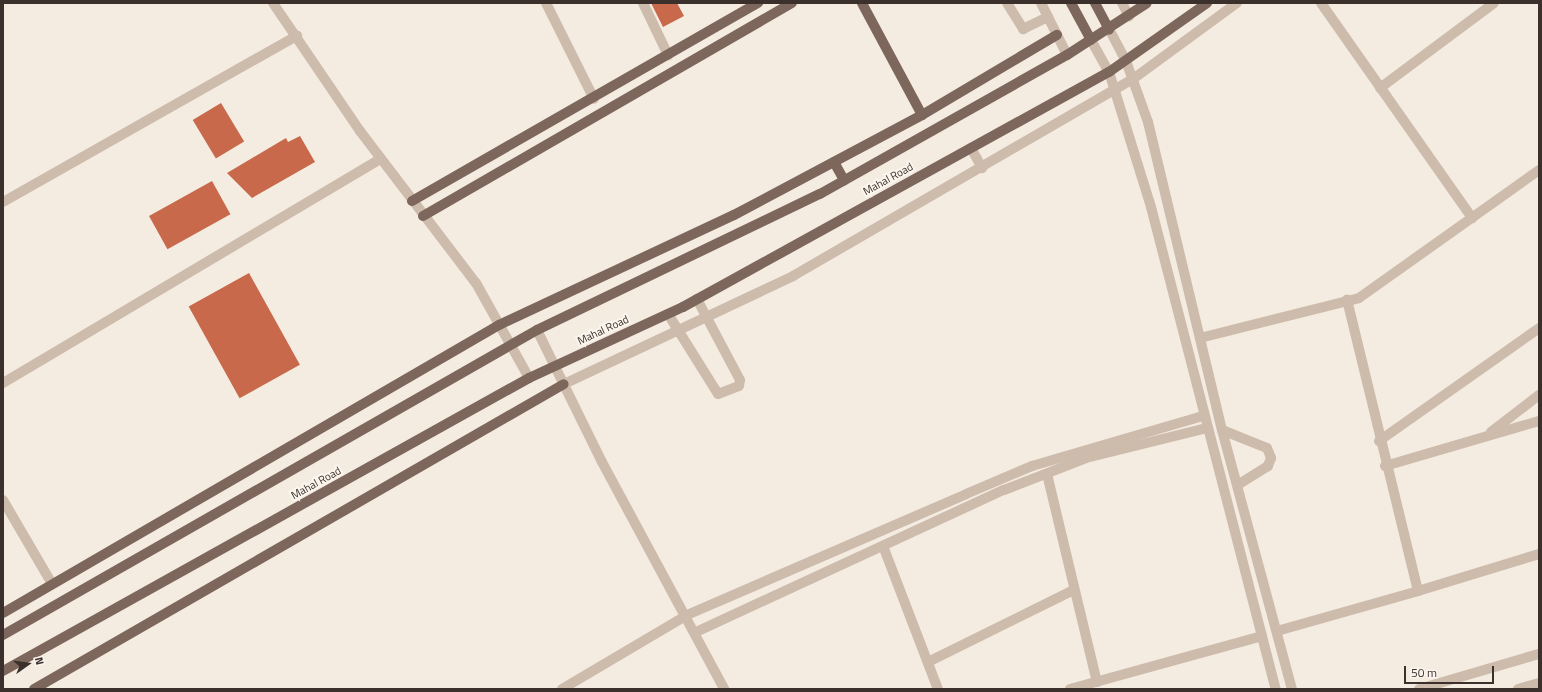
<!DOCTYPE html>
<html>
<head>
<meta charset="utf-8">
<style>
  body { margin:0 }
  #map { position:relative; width:1542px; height:692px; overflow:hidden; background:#f4ebe1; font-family:"Titillium Web",sans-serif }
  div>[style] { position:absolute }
  .building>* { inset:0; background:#c8694b; transform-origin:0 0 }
  .minor>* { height:10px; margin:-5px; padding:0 5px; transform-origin:5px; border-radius:5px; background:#cdbbac }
  .major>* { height:10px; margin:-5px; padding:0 5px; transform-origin:5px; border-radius:5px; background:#7d675c }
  span { translate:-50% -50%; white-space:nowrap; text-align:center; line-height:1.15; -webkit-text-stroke:4px #fbf5ee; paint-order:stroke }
  .street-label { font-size:11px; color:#3b302b }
  .frame { position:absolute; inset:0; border:4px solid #3b302b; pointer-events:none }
  .north { position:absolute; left:8px; top:644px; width:40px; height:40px; -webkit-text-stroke:3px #fbf5ee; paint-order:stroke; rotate:76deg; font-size:11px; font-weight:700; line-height:16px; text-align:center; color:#3b302b }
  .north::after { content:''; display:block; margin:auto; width:14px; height:18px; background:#3b302b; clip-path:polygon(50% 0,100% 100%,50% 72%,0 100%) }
  .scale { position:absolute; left:1404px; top:666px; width:90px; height:18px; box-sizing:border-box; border:2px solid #3b302b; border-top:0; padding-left:5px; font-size:12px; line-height:14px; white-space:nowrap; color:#3b302b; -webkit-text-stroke:3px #fbf5ee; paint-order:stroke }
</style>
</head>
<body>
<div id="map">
  <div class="building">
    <div style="clip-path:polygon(651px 3px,677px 3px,684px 16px,663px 27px)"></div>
    <div style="left:221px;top:103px;width:45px;height:33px;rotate:59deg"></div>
    <div style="clip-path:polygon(300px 136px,315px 162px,252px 198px,227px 173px,286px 138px,288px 142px)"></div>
    <div style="left:212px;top:181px;width:38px;height:72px;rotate:61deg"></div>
    <div style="left:249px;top:273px;width:105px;height:69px;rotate:61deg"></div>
  </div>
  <div class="minor">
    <div style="left:273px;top:3px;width:155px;rotate:55.8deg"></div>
    <div style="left:360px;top:131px;width:191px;rotate:52.7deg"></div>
    <div style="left:476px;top:283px;width:109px;rotate:60.8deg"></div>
    <div style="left:546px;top:3px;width:107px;rotate:63.4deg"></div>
    <div style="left:643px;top:3px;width:58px;rotate:64.3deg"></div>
    <div style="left:1007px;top:3px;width:31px;rotate:58deg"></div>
    <div style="left:1023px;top:29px;width:28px;rotate:-26deg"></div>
    <div style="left:1041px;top:3px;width:58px;rotate:63.4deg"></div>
    <div style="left:1122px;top:3px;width:15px;rotate:62deg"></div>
    <div style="left:1321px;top:3px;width:263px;rotate:54.9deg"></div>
    <div style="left:1109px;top:29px;width:36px;rotate:62deg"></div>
    <div style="left:1126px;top:61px;width:65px;rotate:70.2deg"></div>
    <div style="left:1148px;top:122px;width:317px;rotate:76.5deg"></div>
    <div style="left:1222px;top:430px;width:268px;rotate:74.9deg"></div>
    <div style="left:1091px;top:40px;width:37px;rotate:61deg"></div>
    <div style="left:1109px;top:72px;width:141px;rotate:72.7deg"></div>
    <div style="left:1151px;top:207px;width:498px;rotate:75.5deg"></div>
    <div style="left:1380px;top:88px;width:142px;rotate:-36.7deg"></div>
    <div style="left:971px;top:148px;width:23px;rotate:61deg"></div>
    <div style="left:3px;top:202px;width:338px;rotate:-29.5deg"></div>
    <div style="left:668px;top:314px;width:94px;rotate:58deg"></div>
    <div style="left:718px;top:394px;width:22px;rotate:-21deg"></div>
    <div style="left:739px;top:386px;width:6px;rotate:-81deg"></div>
    <div style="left:740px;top:380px;width:92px;rotate:-118deg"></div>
    <div style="left:537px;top:330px;width:147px;rotate:63.8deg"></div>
    <div style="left:602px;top:462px;width:258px;rotate:61.7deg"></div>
    <div style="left:1200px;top:338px;width:164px;rotate:-14.1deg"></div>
    <div style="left:1359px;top:298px;width:221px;rotate:-35.4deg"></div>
    <div style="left:3px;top:383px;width:439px;rotate:-30.7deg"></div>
    <div style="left:564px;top:384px;width:253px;rotate:-25.2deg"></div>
    <div style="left:793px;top:276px;width:393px;rotate:-30.1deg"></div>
    <div style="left:1133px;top:79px;width:129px;rotate:-36.2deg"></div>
    <div style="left:1222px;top:430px;width:48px;rotate:21.8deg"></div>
    <div style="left:1267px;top:448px;width:11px;rotate:68deg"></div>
    <div style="left:1271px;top:458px;width:9px;rotate:111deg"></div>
    <div style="left:1268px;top:466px;width:36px;rotate:148deg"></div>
    <div style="left:1491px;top:432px;width:61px;rotate:-37.6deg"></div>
    <div style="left:1379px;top:441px;width:196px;rotate:-35.2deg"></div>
    <div style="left:1385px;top:466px;width:160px;rotate:-16.3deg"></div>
    <div style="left:1047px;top:474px;width:214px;rotate:76.5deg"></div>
    <div style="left:3px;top:500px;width:97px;rotate:59.7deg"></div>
    <div style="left:883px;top:546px;width:153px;rotate:69deg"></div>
    <div style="left:1418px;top:591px;width:127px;rotate:-17deg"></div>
    <div style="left:1277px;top:631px;width:147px;rotate:-15.8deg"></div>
    <div style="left:1418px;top:591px;width:300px;rotate:-103.7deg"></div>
    <div style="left:696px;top:632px;width:339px;rotate:-24.8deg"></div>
    <div style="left:1004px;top:490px;width:88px;rotate:-21.3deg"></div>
    <div style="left:1086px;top:458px;width:125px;rotate:-13.9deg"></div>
    <div style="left:928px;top:662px;width:163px;rotate:-26.3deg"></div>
    <div style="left:562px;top:689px;width:145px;rotate:-30.6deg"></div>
    <div style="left:687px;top:615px;width:304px;rotate:-23.4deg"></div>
    <div style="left:966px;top:494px;width:72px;rotate:-23deg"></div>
    <div style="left:1032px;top:466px;width:178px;rotate:-16.3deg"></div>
    <div style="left:1070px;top:689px;width:199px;rotate:-15.4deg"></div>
    <div style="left:1419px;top:689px;width:125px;rotate:-16.3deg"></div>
    <div style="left:1518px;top:689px;width:22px;rotate:-16deg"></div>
  </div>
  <div class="major">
    <div style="left:1071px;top:3px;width:42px;rotate:61.6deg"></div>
    <div style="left:1095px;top:3px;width:30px;rotate:62deg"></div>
    <div style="left:922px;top:115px;width:157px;rotate:-30.7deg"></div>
    <div style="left:834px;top:162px;width:21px;rotate:61deg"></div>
    <div style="left:412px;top:201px;width:399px;rotate:-29.8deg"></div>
    <div style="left:423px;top:216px;width:426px;rotate:-30deg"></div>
    <div style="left:3px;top:613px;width:574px;rotate:-30.14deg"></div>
    <div style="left:499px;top:325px;width:259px;rotate:-25.1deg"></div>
    <div style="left:734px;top:215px;width:213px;rotate:-28deg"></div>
    <div style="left:922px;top:115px;width:127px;rotate:-118.2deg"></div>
    <div style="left:3px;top:635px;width:615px;rotate:-29.73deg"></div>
    <div style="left:537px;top:330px;width:314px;rotate:-25.7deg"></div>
    <div style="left:820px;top:194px;width:283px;rotate:-29.4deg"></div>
    <div style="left:1067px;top:55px;width:95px;rotate:-33deg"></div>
    <div style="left:3px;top:671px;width:602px;rotate:-29.12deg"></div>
    <div style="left:529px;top:378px;width:170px;rotate:-24.8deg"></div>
    <div style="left:683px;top:307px;width:487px;rotate:-28.9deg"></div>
    <div style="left:1109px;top:72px;width:120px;rotate:-35.1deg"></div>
    <div style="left:34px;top:689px;width:611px;rotate:-29.92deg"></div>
  </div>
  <div class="street-label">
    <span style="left:888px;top:179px;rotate:-29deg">Mahal Road</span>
    <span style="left:603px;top:330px;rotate:-25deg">Mahal Road</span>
    <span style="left:316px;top:483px;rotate:-29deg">Mahal Road</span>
  </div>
  <div class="frame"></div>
  <div class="north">N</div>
  <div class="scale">50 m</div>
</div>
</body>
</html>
